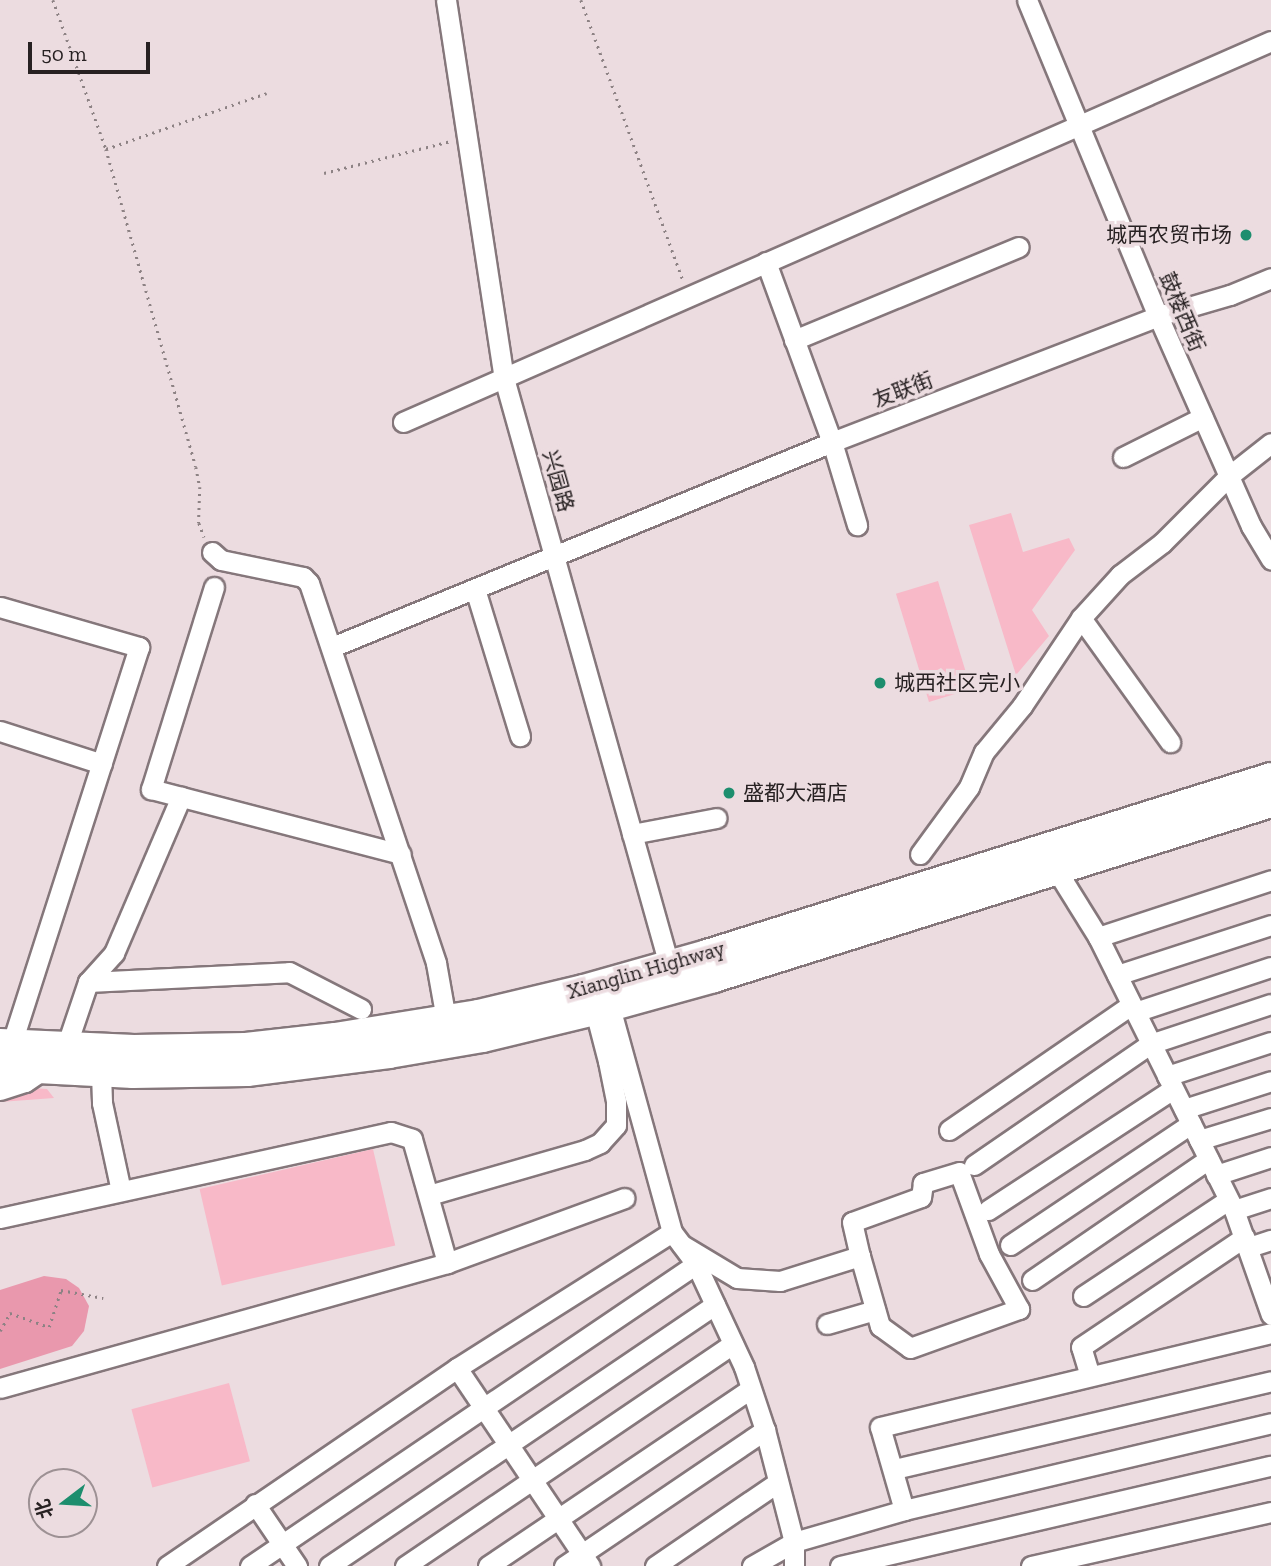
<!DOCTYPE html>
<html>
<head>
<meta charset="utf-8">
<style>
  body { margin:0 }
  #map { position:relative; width:1271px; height:1566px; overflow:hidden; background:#ecdce0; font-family:"Zilla Slab","Noto Sans SC",serif }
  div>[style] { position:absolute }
  .green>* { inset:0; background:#f8b9c8; transform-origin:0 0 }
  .water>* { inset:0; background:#e998ad }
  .path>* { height:2.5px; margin-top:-1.25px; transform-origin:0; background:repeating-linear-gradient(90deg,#8d8284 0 2px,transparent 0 7px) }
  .roads { filter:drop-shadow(2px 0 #85777b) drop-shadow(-2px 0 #85777b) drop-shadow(0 2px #85777b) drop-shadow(0 -2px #85777b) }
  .minor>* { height:19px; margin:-9.5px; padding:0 9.5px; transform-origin:9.5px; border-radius:9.5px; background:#fff }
  .highway>* { height:28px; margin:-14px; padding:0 14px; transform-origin:14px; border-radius:14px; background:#fff }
  .dots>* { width:19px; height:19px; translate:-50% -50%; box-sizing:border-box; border:4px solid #ecdce0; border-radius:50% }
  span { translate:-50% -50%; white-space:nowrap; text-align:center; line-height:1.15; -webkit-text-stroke:7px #ecdce0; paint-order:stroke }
  .poi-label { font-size:21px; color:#272122 }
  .right { translate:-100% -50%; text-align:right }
  .left { translate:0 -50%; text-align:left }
  .street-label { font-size:21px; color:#272122 }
  .north { position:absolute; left:28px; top:1468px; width:70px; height:70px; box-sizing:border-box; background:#ecdce0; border:2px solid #9d9194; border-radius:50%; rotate:253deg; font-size:19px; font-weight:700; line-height:28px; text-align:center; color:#272122 }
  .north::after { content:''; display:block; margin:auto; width:24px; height:32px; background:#1d8e6e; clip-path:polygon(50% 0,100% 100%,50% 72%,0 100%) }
  .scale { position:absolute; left:28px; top:42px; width:122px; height:32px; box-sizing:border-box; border:4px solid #272122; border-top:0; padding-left:9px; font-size:21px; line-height:24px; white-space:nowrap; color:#272122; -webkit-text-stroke:5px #ecdce0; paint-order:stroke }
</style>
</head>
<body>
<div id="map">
  <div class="green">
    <div style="clip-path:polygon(1011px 513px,1023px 552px,1069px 538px,1075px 550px,1032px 610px,1049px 636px,1016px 675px,969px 525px)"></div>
    <div style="left:938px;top:581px;width:113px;height:44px;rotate:73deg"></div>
    <div style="clip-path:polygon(0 1086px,47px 1089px,54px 1098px,0 1102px)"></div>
    <div style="left:373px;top:1149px;width:99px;height:178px;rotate:77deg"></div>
    <div style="left:229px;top:1383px;width:81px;height:101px;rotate:75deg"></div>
  </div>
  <div class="water">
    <div style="clip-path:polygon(44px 1276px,66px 1279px,79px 1288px,89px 1306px,84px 1331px,72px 1346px,0 1369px,0 1290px)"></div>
  </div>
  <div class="path">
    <div style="left:53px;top:0;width:158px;rotate:70.4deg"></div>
    <div style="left:106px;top:149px;width:330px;rotate:74.2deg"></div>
    <div style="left:196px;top:467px;width:20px;rotate:79deg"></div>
    <div style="left:200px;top:487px;width:36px;rotate:92deg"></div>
    <div style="left:199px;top:523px;width:15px;rotate:70deg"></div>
    <div style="left:581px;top:0;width:299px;rotate:70deg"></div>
    <div style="left:106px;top:149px;width:170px;rotate:-19.2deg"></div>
    <div style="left:324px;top:173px;width:131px;rotate:-14.1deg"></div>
    <div style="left:0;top:1331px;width:21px;rotate:-61deg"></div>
    <div style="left:10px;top:1313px;width:41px;rotate:19.7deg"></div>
    <div style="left:49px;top:1327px;width:39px;rotate:-72deg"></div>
    <div style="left:61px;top:1290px;width:43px;rotate:10.8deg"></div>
  </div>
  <div class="roads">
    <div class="minor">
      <div style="left:446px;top:0;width:382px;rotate:81.3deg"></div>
      <div style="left:504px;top:378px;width:610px;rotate:74.3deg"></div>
      <div style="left:1027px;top:0;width:342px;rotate:67.5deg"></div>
      <div style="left:1158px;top:316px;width:230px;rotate:66.1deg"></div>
      <div style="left:1251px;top:526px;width:39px;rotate:59deg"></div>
      <div style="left:766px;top:262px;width:192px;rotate:69.9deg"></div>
      <div style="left:832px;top:442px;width:87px;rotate:73.2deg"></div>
      <div style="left:794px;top:340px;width:243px;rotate:-22.5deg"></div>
      <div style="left:403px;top:422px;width:948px;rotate:-23.7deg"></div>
      <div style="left:1123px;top:457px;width:89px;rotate:-26.6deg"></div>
      <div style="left:212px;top:552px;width:12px;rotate:42deg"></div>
      <div style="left:221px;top:560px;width:84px;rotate:11.7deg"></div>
      <div style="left:303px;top:577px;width:8px;rotate:45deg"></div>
      <div style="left:309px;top:583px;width:401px;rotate:71.5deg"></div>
      <div style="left:436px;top:963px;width:57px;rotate:79.9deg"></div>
      <div style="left:214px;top:587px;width:212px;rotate:107.3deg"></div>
      <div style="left:151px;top:789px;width:258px;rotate:14.6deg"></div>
      <div style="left:475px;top:589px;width:154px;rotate:73deg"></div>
      <div style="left:0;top:607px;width:145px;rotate:16.1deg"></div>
      <div style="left:139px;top:647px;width:416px;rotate:107.8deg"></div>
      <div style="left:1081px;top:618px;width:153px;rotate:54.3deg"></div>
      <div style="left:332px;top:647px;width:540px;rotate:-22.29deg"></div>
      <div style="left:832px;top:442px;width:350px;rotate:-21.1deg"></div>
      <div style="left:1158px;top:316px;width:75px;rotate:-16.3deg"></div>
      <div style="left:1230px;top:295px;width:44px;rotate:-22.5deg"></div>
      <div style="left:0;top:731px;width:107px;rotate:17.9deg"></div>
      <div style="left:632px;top:834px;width:86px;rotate:-10.7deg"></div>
      <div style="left:920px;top:854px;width:83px;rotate:-53.8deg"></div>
      <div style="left:969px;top:787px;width:38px;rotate:-67deg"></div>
      <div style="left:984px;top:752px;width:60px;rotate:-50.4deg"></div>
      <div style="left:1022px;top:706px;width:106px;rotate:-56.2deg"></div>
      <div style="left:1081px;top:618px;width:58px;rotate:-47.8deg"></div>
      <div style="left:1120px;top:575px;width:53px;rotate:-37.3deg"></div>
      <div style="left:1162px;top:543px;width:95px;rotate:-45deg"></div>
      <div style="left:1229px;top:476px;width:53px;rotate:-38.2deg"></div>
      <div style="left:1057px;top:871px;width:78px;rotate:58.2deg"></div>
      <div style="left:1098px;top:937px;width:305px;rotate:63.5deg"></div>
      <div style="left:1234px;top:1210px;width:111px;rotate:70.6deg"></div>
      <div style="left:1098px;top:937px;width:182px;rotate:-18.2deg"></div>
      <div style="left:1117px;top:975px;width:162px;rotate:-18deg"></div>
      <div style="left:88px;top:982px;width:201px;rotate:-2.8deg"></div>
      <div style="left:289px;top:972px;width:81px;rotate:27.2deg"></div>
      <div style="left:610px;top:1007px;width:233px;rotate:74.6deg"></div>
      <div style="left:672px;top:1232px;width:40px;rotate:53deg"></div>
      <div style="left:696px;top:1264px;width:114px;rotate:65deg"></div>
      <div style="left:744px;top:1367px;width:66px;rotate:71.6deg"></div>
      <div style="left:765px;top:1430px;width:116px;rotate:75.5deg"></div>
      <div style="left:794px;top:1542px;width:24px;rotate:90deg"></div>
      <div style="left:1135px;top:1012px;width:143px;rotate:-18.3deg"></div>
      <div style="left:66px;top:1047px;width:69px;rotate:-71.3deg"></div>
      <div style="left:88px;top:982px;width:39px;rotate:-48deg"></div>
      <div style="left:114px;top:953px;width:170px;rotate:-66.8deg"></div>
      <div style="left:101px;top:1073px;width:30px;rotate:88deg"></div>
      <div style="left:102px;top:1103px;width:90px;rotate:77.8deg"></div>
      <div style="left:1167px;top:1076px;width:109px;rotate:-18.1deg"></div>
      <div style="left:0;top:1090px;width:26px;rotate:-18deg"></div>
      <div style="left:25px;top:1082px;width:22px;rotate:-34deg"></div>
      <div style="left:1184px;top:1109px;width:91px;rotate:-17.8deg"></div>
      <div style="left:949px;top:1130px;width:221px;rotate:-34.5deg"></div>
      <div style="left:1199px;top:1140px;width:75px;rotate:-17deg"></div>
      <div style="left:974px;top:1165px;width:214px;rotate:-34.5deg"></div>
      <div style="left:1150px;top:1044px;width:127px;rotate:-18.3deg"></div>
      <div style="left:1216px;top:1175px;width:58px;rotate:-18.1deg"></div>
      <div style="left:429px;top:1195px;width:162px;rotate:-16.1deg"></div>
      <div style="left:585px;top:1150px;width:17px;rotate:-25deg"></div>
      <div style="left:600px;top:1143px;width:24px;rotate:-48deg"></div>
      <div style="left:616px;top:1125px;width:24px;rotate:-90deg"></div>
      <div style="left:616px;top:1101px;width:41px;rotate:-101.3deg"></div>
      <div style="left:608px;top:1061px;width:52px;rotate:-104.6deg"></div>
      <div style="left:988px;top:1210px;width:221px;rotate:-33.2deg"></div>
      <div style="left:1234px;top:1210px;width:39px;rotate:-18deg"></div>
      <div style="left:0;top:1218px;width:400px;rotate:-12.4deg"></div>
      <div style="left:391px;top:1132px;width:22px;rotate:18deg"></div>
      <div style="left:412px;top:1139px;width:129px;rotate:74.2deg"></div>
      <div style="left:682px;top:1245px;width:64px;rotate:31deg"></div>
      <div style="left:737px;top:1278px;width:43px;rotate:4deg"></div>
      <div style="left:780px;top:1281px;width:84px;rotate:-17.4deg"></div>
      <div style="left:860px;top:1256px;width:73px;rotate:74.1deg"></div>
      <div style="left:880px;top:1326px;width:37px;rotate:36deg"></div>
      <div style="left:910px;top:1348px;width:116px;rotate:-19.7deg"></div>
      <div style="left:1019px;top:1309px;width:63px;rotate:-118.6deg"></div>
      <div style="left:989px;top:1254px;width:87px;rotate:-110.1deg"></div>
      <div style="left:959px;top:1172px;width:38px;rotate:163deg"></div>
      <div style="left:923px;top:1183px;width:14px;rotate:98deg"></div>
      <div style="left:921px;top:1197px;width:73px;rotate:160.1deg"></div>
      <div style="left:852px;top:1222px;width:35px;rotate:77deg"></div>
      <div style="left:1010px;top:1245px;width:218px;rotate:-33.8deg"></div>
      <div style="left:1249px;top:1247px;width:23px;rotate:-18deg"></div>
      <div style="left:1032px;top:1280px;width:214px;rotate:-34.4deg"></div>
      <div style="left:1083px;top:1296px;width:174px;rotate:-33.5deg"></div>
      <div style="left:827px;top:1324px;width:50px;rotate:-16.3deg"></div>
      <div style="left:457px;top:1368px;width:239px;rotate:56.1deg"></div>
      <div style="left:1090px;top:1376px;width:30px;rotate:-107deg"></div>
      <div style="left:1081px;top:1347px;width:197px;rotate:-33.9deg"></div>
      <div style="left:0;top:1388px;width:464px;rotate:-15.6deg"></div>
      <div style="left:447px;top:1263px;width:189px;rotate:-20.1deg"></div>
      <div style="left:894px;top:1469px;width:387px;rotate:-13.1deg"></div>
      <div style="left:255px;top:1504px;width:75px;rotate:55.9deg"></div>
      <div style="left:904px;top:1510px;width:86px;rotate:-106.1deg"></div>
      <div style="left:880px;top:1427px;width:402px;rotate:-13.5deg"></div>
      <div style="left:167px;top:1566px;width:351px;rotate:-34.3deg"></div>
      <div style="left:457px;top:1368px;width:254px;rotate:-32.3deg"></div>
      <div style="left:250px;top:1566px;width:539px;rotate:-34.1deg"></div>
      <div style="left:329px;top:1566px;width:466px;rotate:-34.1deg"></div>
      <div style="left:405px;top:1566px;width:396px;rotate:-34.1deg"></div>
      <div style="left:488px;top:1566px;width:316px;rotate:-34deg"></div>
      <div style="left:564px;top:1566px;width:243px;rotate:-34.1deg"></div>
      <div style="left:655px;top:1566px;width:149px;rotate:-34.3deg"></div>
      <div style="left:752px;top:1566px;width:48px;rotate:-29.7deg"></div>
      <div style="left:794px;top:1542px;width:115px;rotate:-16.2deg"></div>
      <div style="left:904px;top:1510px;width:377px;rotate:-13.3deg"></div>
      <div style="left:840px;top:1566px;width:442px;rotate:-13.1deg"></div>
      <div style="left:1031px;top:1566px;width:246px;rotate:-12.7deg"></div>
    </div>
    <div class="highway">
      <div style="left:0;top:1043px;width:134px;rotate:2.6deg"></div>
      <div style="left:134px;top:1049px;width:112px;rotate:-1deg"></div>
      <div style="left:246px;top:1047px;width:90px;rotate:-6.4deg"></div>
      <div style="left:335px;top:1037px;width:145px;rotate:-9.1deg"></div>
      <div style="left:478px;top:1014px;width:109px;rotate:-13.3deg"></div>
      <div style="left:584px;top:989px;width:128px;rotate:-15.9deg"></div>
      <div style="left:707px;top:954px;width:591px;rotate:-17.42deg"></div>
      <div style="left:0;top:1067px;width:133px;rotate:3deg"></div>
      <div style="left:133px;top:1074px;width:114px;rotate:-1deg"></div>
      <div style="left:247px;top:1072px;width:143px;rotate:-7.2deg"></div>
      <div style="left:389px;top:1054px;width:95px;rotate:-9.7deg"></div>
      <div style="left:483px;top:1038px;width:115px;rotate:-13.6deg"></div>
      <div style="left:595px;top:1011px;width:123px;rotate:-15.5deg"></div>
      <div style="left:714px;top:978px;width:584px;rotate:-17.44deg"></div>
    </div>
  </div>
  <div class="dots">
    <div style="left:1246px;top:235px;background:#1d8e6e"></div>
    <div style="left:880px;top:683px;background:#1d8e6e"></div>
    <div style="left:729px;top:793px;background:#1d8e6e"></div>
  </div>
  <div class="poi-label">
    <span class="right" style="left:1232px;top:235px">城西农贸市场</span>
    <span class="left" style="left:894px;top:683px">城西社区完小</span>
    <span class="left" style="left:743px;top:793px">盛都大酒店</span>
  </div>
  <div class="street-label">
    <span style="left:1182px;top:312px;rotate:67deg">鼓楼西街</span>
    <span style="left:903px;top:390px;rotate:-21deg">友联街</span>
    <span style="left:558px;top:481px;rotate:74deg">兴园路</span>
    <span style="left:646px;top:970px;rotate:-16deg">Xianglin Highway</span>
  </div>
  <div class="north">北</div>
  <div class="scale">50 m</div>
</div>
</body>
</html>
